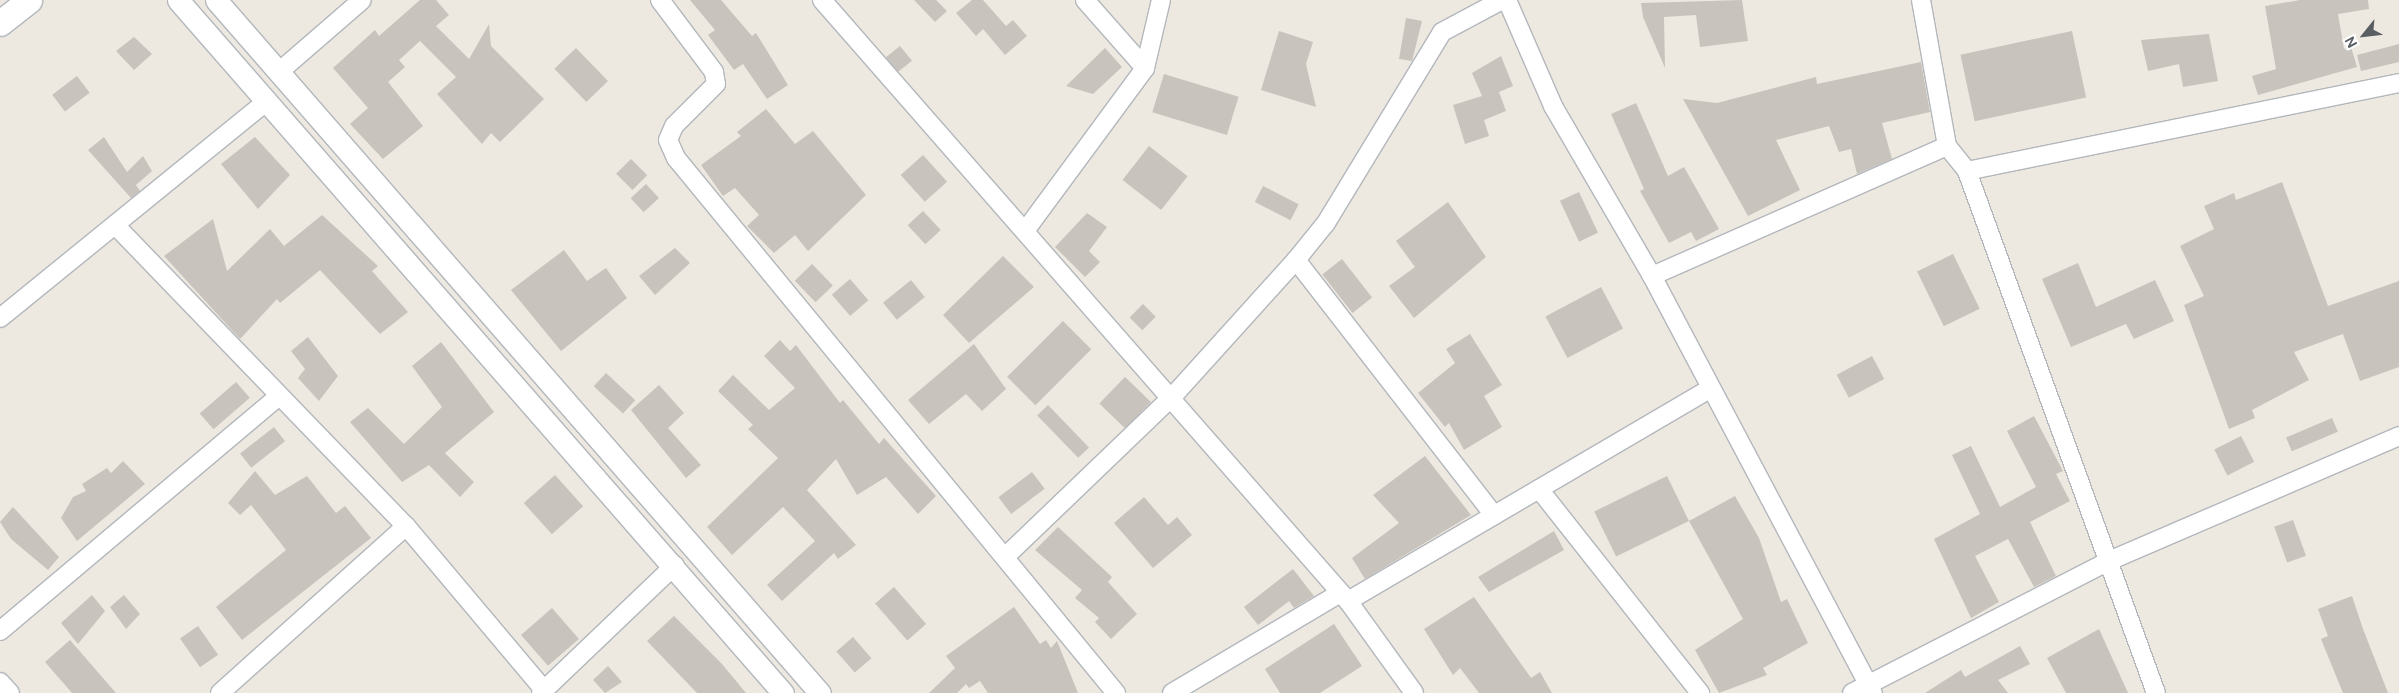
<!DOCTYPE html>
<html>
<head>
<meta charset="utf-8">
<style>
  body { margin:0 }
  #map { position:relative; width:2399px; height:693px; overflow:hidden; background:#ede9e0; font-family:"DM Sans",sans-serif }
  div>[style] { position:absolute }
  .building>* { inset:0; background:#c8c3bd; transform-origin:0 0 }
  .roads { filter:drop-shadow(1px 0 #b3b7bc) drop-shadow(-1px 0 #b3b7bc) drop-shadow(0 1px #b3b7bc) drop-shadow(0 -1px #b3b7bc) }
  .minor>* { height:18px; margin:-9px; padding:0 9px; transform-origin:9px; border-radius:9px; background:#fff }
  .tertiary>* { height:21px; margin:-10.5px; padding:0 10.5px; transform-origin:10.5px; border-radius:10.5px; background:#fff }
  .secondary>* { height:25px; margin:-12.5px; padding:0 12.5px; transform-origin:12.5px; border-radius:12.5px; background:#fff }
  span { translate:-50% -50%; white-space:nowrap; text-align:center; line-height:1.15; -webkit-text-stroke:5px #fff; paint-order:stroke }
  .north { position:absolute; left:2339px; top:10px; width:50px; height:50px; -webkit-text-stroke:4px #fff; paint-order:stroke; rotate:241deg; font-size:14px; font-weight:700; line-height:20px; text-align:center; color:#595e62 }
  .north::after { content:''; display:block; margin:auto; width:18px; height:22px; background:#595e62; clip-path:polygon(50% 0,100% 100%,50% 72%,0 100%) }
</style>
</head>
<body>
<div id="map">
  <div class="building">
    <div style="clip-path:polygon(420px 0,436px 0,449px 15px,436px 26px,469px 59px,489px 24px,491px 46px,544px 99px,500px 142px,491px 133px,482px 144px,437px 94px,456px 77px,420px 41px,399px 60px,405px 67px,388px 82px,423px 126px,383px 159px,350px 124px,368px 108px,333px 68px,375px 30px,379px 36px)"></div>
    <div style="clip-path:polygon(690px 0,721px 0,752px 36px,756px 33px,788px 85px,767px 99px,743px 64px,734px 70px,708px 35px,715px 30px)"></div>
    <div style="clip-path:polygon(914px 0,936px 0,947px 11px,935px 22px)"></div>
    <div style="clip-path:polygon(972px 0,983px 0,1006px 26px,1013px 20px,1027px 36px,1005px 55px,983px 29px,976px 36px,956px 13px)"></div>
    <div style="clip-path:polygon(1742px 0,1748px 41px,1700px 47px,1696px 15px,1664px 17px,1665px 68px,1643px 17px,1641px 3px)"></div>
    <div style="clip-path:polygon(2300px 0,2368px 0,2369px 9px,2338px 14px,2344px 49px,2351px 47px,2357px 67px,2258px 95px,2252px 76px,2276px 69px,2265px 6px)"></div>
    <div style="clip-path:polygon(1406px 18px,1422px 21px,1412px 61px,1399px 59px)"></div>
    <div style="clip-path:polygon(1279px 31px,1313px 42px,1306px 64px,1316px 107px,1261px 90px)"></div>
    <div style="left:2072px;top:31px;width:68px;height:114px;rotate:78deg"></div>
    <div style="clip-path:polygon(2209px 34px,2218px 81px,2183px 87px,2179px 64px,2148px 71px,2141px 40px)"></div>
    <div style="clip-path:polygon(134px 37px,152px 54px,134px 70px,116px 51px)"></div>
    <div style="clip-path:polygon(2399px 44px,2399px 62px,2361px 71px,2357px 55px)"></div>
    <div style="left:900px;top:46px;width:19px;height:18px;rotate:51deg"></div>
    <div style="left:576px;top:48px;width:46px;height:30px;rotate:46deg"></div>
    <div style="clip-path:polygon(1105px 48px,1122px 67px,1093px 94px,1066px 86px)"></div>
    <div style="clip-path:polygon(1501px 56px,1513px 86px,1499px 92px,1506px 111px,1484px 120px,1489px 136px,1465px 144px,1453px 105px,1482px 96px,1472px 73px)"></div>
    <div style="clip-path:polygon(1921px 62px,1930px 112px,1882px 123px,1892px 159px,1857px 174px,1851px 149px,1839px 152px,1829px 126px,1776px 140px,1800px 190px,1748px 216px,1683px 99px,1717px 103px,1816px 77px,1817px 84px)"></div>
    <div style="left:1164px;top:74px;width:78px;height:40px;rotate:17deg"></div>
    <div style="left:77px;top:76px;width:21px;height:31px;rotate:53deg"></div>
    <div style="clip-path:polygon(1636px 103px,1668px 176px,1684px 167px,1719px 229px,1696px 241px,1691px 232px,1669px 243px,1640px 191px,1644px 189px,1611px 114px)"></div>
    <div style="clip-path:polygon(766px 109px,795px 144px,813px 131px,866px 195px,808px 251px,795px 235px,774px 253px,747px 226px,759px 215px,735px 188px,723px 196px,701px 165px,741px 136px,737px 132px)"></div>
    <div style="clip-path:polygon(104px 137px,127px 172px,143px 156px,152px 171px,136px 185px,140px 191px,131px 198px,88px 150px)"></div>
    <div style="clip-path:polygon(255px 137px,290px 175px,258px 209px,221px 164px)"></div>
    <div style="left:1149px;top:146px;width:49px;height:43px;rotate:38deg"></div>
    <div style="left:923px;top:155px;width:36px;height:30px;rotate:48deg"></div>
    <div style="left:631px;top:159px;width:23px;height:21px;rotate:45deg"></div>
    <div style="clip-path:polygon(2282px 182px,2328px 306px,2399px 281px,2399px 367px,2360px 381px,2343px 334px,2294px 352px,2309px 380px,2252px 410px,2255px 418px,2229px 429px,2184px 305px,2204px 296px,2180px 246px,2214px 229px,2204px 206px,2234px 193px,2236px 200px)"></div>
    <div style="left:646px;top:184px;width:19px;height:21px;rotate:47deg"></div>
    <div style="left:1263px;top:186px;width:40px;height:18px;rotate:27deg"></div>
    <div style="left:1579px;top:192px;width:45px;height:21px;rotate:65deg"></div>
    <div style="clip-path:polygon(1448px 202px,1486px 257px,1414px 318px,1389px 286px,1415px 267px,1396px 241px)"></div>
    <div style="left:923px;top:211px;width:26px;height:21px;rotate:47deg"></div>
    <div style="clip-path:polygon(1087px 213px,1107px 227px,1089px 251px,1100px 262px,1085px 277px,1055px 247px)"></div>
    <div style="clip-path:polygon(322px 215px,378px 266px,372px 271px,408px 312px,380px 334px,320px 270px,280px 303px,277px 299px,240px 339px,164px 256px,213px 219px,227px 271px,270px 229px,284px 246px)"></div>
    <div style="clip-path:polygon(675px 248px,690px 263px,655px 295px,639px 276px)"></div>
    <div style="clip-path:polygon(564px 250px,587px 281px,606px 268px,627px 298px,561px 351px,511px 290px)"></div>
    <div style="left:1953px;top:254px;width:61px;height:40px;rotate:64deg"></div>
    <div style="clip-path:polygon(1003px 256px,1034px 287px,969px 343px,943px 315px)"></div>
    <div style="left:1342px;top:259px;width:49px;height:25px;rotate:52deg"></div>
    <div style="clip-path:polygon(2078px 263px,2096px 307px,2155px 280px,2174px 321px,2134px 339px,2126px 324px,2071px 347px,2042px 279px)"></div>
    <div style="left:812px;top:264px;width:30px;height:24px;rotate:46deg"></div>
    <div style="left:850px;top:279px;width:28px;height:24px;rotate:49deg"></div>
    <div style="left:911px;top:280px;width:22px;height:36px;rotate:51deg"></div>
    <div style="left:1601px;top:287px;width:47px;height:63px;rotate:62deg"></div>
    <div style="left:1143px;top:304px;width:18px;height:19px;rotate:45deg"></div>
    <div style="left:1063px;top:321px;width:40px;height:79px;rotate:45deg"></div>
    <div style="clip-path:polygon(1470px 334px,1502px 385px,1484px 396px,1502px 427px,1464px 450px,1449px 423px,1445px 427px,1418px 393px,1455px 363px,1446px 349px)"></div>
    <div style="clip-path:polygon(308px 337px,338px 376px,319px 401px,298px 378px,305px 369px,291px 351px)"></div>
    <div style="clip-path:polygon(780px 340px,790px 351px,796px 345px,840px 403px,843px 400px,879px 444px,884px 438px,936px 496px,918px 514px,886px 477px,857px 495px,836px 459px,807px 490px,856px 545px,838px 559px,834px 553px,782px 601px,767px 585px,815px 541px,783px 507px,732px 555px,707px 527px,778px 458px,748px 429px,753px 425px,718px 391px,733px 375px,769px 410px,795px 388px,764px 356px)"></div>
    <div style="clip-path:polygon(441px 342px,494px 412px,445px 453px,474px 482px,460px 497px,429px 465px,402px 482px,350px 422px,368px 408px,404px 444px,442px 407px,412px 366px)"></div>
    <div style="clip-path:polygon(974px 344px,1006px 389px,982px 411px,966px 394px,929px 424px,908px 400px)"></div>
    <div style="left:1872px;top:356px;width:26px;height:40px;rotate:62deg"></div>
    <div style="left:606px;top:373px;width:40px;height:18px;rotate:43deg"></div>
    <div style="left:1125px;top:377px;width:36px;height:37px;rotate:44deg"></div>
    <div style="left:236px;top:382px;width:21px;height:48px;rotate:49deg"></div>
    <div style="clip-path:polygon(659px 385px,684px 413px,668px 428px,701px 465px,686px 478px,631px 410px)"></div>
    <div style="left:1048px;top:405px;width:59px;height:15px;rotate:46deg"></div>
    <div style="clip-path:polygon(2034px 416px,2063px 471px,2056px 474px,2070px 501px,2030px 522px,2056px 576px,2034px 587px,2008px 539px,1975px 556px,1999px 602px,1971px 618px,1934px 539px,1980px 514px,1952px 455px,1971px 446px,2000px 507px,2036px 487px,2007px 431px)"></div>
    <div style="left:2332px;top:418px;width:15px;height:50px;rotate:67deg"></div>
    <div style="left:274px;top:427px;width:18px;height:43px;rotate:52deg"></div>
    <div style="left:2241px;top:436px;width:29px;height:30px;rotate:63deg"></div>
    <div style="clip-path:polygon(1425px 456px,1471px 515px,1365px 579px,1352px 558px,1399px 523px,1373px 495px)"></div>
    <div style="clip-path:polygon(123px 461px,145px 484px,77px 541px,61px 518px,73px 497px,86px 491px,82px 484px,107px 468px,111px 473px)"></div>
    <div style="clip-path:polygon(255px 471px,275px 495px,307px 476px,336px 513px,345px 506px,371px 538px,242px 640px,216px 607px,286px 550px,251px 505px,240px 515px,228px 503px)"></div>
    <div style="left:1032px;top:472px;width:21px;height:42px;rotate:53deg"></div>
    <div style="left:555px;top:475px;width:42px;height:42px;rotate:48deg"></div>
    <div style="left:1667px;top:476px;width:50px;height:81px;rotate:64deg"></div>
    <div style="clip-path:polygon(1735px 496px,1759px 538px,1781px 602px,1787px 599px,1808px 643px,1763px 668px,1767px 675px,1719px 693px,1695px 650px,1743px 619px,1689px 521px)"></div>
    <div style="clip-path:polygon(1144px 497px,1168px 525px,1177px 517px,1192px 535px,1153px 568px,1114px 523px)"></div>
    <div style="clip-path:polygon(13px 507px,59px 557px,48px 570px,11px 539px,0 522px)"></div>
    <div style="left:2293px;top:520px;width:38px;height:20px;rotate:70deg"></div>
    <div style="clip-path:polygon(1058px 527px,1112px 577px,1108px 582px,1137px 614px,1111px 639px,1095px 622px,1099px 618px,1075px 598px,1082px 590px,1035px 550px)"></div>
    <div style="clip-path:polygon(1554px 531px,1564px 550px,1489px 592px,1478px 577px)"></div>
    <div style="clip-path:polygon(1293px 569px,1314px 596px,1294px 608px,1289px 601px,1258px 625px,1244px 607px)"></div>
    <div style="left:894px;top:587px;width:49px;height:25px;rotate:49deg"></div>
    <div style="clip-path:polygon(92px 595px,105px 611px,78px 644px,61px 623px)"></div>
    <div style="clip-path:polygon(124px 595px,140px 614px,126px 629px,110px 607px)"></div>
    <div style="clip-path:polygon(2352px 596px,2363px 629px,2388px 693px,2343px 693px,2321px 639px,2328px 636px,2318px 609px)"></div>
    <div style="clip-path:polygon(1474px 597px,1531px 678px,1540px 672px,1552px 693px,1479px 693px,1460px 668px,1453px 675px,1424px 629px)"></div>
    <div style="clip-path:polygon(1014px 607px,1040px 644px,1046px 640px,1051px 648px,1057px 641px,1078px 693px,988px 693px,980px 681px,969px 688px,966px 684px,957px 693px,929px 693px,955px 668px,946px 656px)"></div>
    <div style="left:552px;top:608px;width:41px;height:41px;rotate:49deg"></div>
    <div style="clip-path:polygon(674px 616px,722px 664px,746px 693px,697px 693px,647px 641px)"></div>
    <div style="clip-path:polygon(1334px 624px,1362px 666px,1320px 693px,1280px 693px,1265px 669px)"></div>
    <div style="left:198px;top:626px;width:35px;height:22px;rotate:55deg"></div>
    <div style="clip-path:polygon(2099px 629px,2128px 693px,2066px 693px,2047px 658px)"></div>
    <div style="left:853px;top:637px;width:28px;height:22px;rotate:49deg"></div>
    <div style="clip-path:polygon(70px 640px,116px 693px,72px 693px,45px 662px)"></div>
    <div style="clip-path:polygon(2020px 646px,2030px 664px,1998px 680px,2008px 693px,1925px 693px,1961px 670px,1965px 677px)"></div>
    <div style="clip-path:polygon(608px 666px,622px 682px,605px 693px,593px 680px)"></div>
  </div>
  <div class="roads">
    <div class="minor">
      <div style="left:660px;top:0;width:90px;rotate:53.1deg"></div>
      <div style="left:714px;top:72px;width:12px;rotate:81deg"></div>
      <div style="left:716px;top:84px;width:59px;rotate:135deg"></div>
      <div style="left:674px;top:126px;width:15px;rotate:113deg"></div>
      <div style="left:668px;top:140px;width:20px;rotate:66deg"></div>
      <div style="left:676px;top:158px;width:693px;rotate:50.57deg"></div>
      <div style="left:822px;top:0;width:799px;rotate:48.81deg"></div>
      <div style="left:1348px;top:601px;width:113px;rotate:54.3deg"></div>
      <div style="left:1085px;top:0;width:91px;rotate:48.6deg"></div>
      <div style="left:1507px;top:0;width:116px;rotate:66.5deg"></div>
      <div style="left:1553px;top:106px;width:197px;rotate:59.8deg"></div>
      <div style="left:1652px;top:276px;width:472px;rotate:62.1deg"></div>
      <div style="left:1921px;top:0;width:148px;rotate:79.9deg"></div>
      <div style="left:1947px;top:146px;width:32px;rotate:51deg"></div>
      <div style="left:1967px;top:171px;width:555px;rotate:70.1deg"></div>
      <div style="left:280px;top:71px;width:108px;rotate:-40.9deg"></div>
      <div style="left:1967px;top:171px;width:441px;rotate:-11.5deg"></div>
      <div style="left:116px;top:226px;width:417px;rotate:46deg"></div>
      <div style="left:406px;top:526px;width:214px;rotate:49.9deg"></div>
      <div style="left:1025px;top:231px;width:202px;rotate:-53.6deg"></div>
      <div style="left:1145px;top:68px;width:70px;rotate:-76.8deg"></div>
      <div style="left:1296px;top:260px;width:323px;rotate:52.2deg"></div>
      <div style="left:1652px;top:276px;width:322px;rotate:-23.8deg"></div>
      <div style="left:0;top:318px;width:343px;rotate:-39.1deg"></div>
      <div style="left:1539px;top:489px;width:260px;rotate:51.7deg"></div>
      <div style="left:1005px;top:557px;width:233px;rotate:-43.8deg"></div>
      <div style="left:1173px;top:396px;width:183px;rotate:-47.9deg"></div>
      <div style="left:1296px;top:260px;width:48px;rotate:-51deg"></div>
      <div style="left:1326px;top:223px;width:223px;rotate:-58.7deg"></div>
      <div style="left:1442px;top:32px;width:68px;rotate:-28.1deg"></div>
      <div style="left:1348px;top:601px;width:419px;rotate:-30.4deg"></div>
      <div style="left:0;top:631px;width:363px;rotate:-40.1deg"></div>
      <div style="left:0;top:682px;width:15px;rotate:48deg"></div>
      <div style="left:220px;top:693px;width:250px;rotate:-41.9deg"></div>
      <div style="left:541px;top:693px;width:185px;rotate:-43.7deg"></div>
      <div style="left:1172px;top:693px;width:194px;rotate:-30.7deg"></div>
      <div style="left:1852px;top:693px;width:289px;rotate:-27.2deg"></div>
      <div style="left:2109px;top:561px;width:316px;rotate:-23.3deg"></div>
    </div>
    <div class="tertiary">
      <div style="left:178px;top:0;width:920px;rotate:48.88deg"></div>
      <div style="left:216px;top:0;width:919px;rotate:48.93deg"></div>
    </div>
    <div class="secondary">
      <div style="left:0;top:23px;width:37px;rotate:-38deg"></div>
    </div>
  </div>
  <div class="north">N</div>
</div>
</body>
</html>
